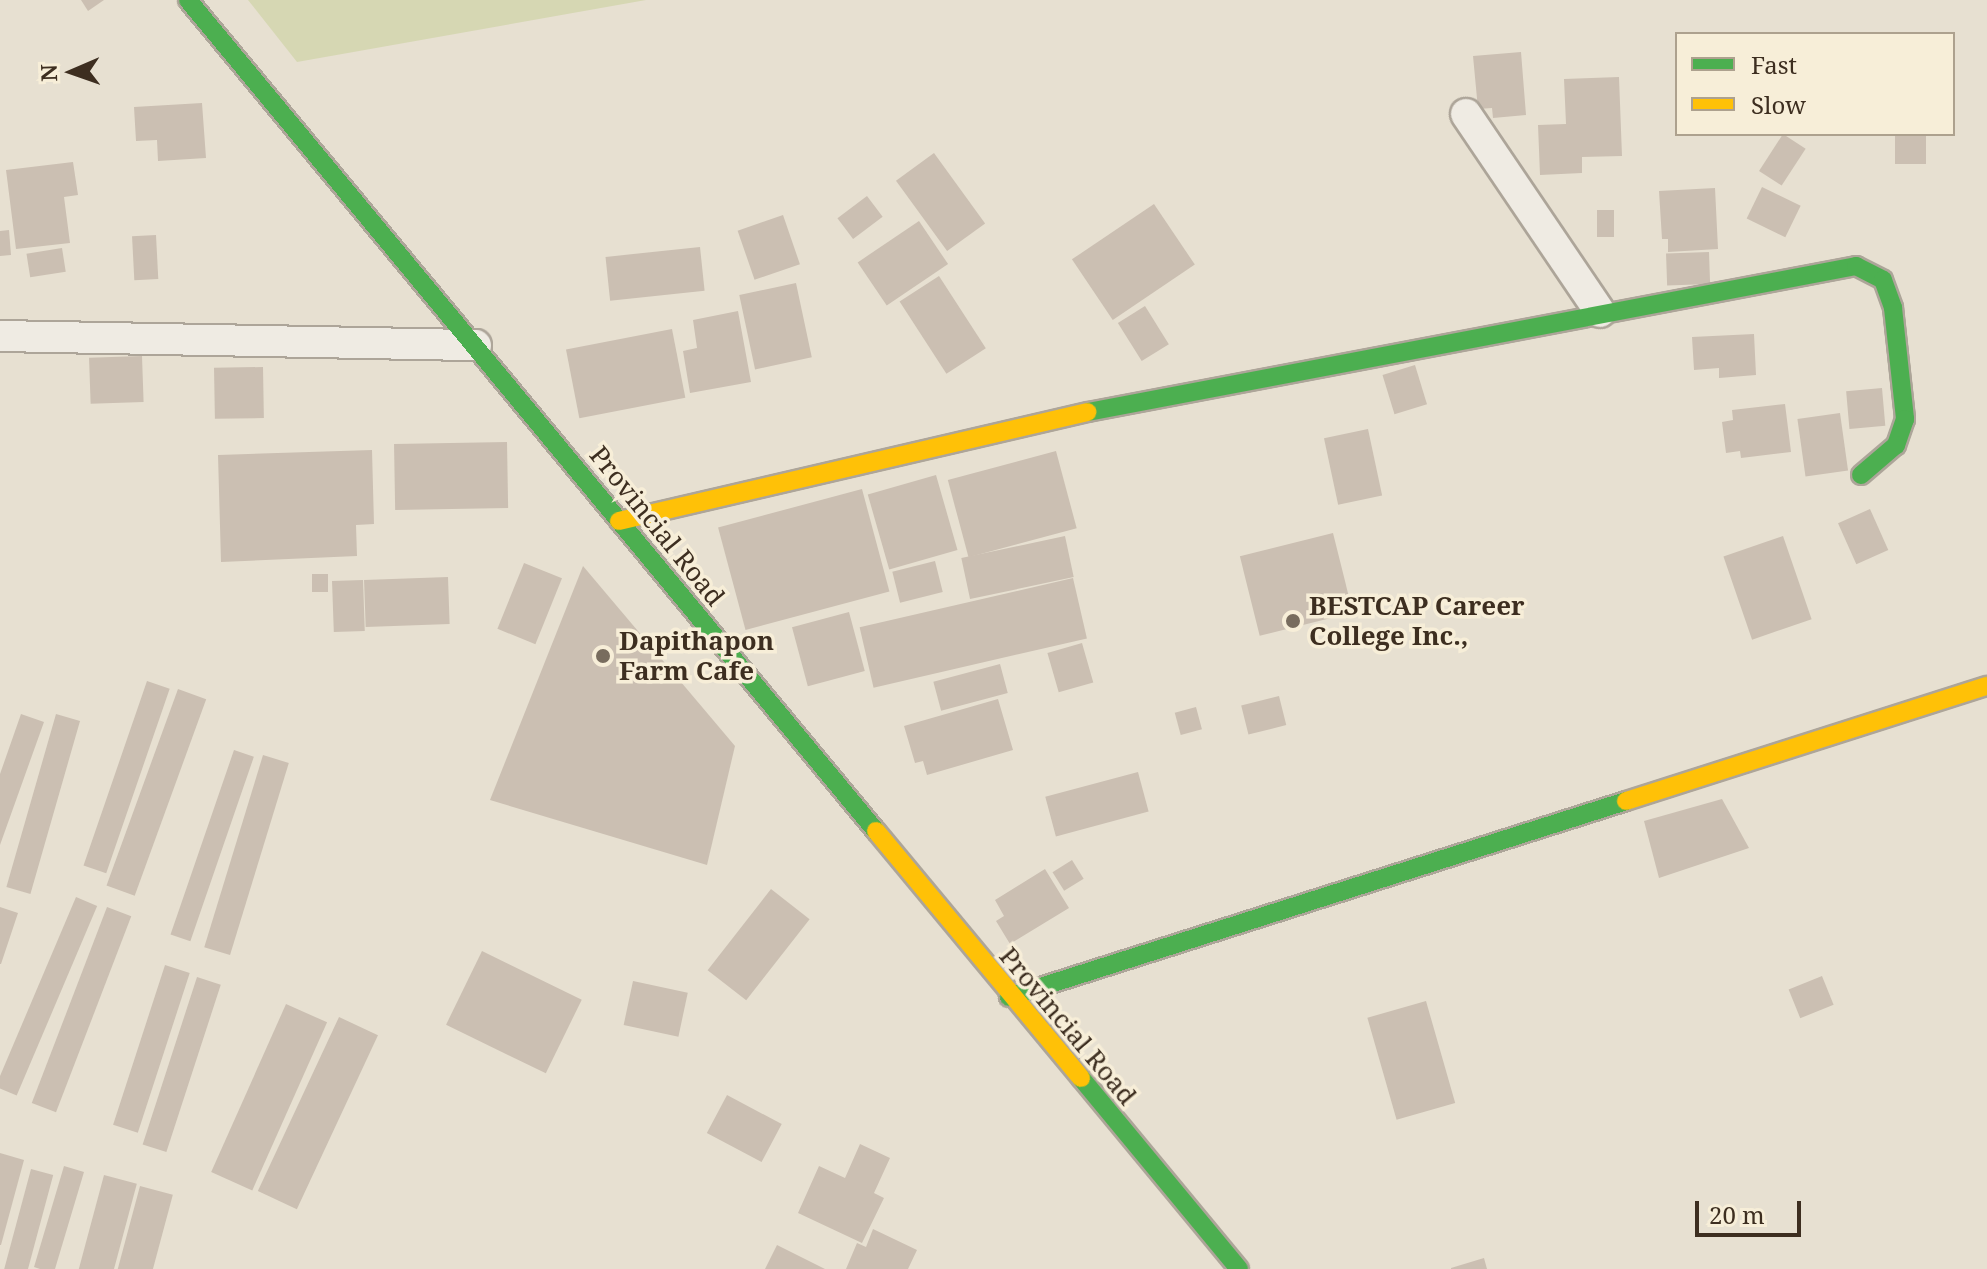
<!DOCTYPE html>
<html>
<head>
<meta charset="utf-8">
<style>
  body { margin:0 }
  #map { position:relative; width:1987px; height:1269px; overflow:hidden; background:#e7e0d1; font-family:"Noto Serif",serif }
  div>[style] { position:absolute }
  .green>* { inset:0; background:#d6d7b3 }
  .building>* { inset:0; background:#cbbfb2; transform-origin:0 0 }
  .roads { filter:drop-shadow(2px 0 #ada599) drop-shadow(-2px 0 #ada599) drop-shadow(0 2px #ada599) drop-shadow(0 -2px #ada599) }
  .street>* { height:30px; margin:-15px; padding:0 15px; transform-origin:15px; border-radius:15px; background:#efebe3 }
  .fast>* { height:18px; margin:-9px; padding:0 9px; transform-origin:9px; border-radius:9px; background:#4caf50 }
  .slow>* { height:18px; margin:-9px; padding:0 9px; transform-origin:9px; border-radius:9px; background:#ffc107 }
  .dots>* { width:22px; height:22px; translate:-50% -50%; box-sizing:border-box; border:4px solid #f7eed8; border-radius:50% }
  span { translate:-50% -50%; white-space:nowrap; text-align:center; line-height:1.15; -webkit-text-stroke:7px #f7eed8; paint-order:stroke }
  .street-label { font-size:26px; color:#3d2e20 }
  .poi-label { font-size:26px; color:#3d2e20; font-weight:700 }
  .left { translate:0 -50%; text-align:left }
  .legend { position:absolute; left:1675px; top:32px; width:280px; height:104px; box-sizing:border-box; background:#f7eed8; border:2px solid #ada18e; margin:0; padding:10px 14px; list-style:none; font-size:24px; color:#3d2e20 }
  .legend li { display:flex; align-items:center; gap:16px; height:40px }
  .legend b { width:40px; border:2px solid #ada18e }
  .north { position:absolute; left:32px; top:32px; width:80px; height:80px; -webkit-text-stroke:6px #f7eed8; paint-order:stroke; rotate:268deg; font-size:22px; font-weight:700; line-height:32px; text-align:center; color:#3d2e20 }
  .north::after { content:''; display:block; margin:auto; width:28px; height:36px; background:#3d2e20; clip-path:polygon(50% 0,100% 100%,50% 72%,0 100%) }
  .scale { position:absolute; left:1695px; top:1201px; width:106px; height:36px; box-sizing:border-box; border:4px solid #3d2e20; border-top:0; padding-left:10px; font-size:24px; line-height:28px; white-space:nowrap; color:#3d2e20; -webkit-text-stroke:6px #f7eed8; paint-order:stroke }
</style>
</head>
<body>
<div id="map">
  <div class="green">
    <div style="clip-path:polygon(248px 0,646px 0,297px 62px)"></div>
  </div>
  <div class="building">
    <div style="clip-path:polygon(81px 0,104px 0,88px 11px)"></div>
    <div style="clip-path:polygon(1521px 52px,1526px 115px,1493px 118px,1492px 108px,1478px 109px,1473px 56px)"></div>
    <div style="clip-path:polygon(1619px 77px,1622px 156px,1582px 157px,1582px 173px,1540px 175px,1538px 125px,1566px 124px,1564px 79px)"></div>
    <div style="clip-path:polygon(202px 103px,206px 158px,158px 161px,157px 140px,136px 141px,134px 107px)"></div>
    <div style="left:1783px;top:134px;width:27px;height:44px;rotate:33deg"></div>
    <div style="left:1895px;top:134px;width:31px;height:30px"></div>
    <div style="left:934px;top:153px;width:87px;height:47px;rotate:54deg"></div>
    <div style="clip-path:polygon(73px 162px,78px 195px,64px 197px,70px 243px,16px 249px,6px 170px)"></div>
    <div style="left:1762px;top:187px;width:43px;height:35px;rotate:26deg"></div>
    <div style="clip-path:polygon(1715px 188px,1718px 249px,1668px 252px,1668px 239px,1662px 239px,1659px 191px)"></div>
    <div style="left:867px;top:196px;width:26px;height:37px;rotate:53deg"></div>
    <div style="left:1154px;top:204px;width:73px;height:99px;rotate:56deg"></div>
    <div style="left:1597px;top:210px;width:17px;height:27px"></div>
    <div style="left:783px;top:215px;width:52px;height:48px;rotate:71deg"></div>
    <div style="left:919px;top:221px;width:52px;height:74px;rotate:56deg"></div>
    <div style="clip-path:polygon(9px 230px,11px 255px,0 256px,0 231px)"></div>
    <div style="left:156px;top:235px;width:44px;height:24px;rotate:87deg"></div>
    <div style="left:700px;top:247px;width:44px;height:95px;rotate:84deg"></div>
    <div style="left:62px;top:248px;width:24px;height:36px;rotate:81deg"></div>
    <div style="left:1709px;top:252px;width:32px;height:43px;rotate:88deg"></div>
    <div style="left:939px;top:276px;width:86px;height:47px;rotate:57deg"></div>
    <div style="left:796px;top:283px;width:76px;height:58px;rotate:78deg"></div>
    <div style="left:1145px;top:306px;width:45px;height:32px;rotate:58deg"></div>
    <div style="clip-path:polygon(738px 311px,751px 382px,690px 393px,683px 351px,697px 348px,693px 320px)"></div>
    <div style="left:672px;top:329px;width:70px;height:108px;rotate:79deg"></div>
    <div style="clip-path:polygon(1754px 334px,1756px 375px,1719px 378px,1719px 368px,1694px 370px,1692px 337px)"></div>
    <div style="left:142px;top:356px;width:46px;height:53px;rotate:88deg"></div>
    <div style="left:1415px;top:365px;width:41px;height:34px;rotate:73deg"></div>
    <div style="left:263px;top:367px;width:51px;height:49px;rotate:89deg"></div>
    <div style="left:1882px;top:388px;width:38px;height:36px;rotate:85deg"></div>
    <div style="clip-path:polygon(1785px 404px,1791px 452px,1741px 458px,1740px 451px,1726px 453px,1722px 422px,1733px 420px,1732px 410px)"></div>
    <div style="left:1840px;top:413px;width:58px;height:43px;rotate:82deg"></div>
    <div style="left:1368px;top:429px;width:68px;height:45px;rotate:78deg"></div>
    <div style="left:507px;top:442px;width:66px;height:113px;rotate:89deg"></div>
    <div style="clip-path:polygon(372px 450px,374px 524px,356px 525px,357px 556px,221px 562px,218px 455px)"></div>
    <div style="left:1056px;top:451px;width:80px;height:112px;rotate:75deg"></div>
    <div style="left:936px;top:475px;width:78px;height:71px;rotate:74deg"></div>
    <div style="left:862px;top:489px;width:106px;height:149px;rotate:75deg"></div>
    <div style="left:1870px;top:509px;width:45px;height:35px;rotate:66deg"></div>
    <div style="left:1333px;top:533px;width:82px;height:96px;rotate:76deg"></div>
    <div style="left:1065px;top:536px;width:42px;height:106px;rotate:78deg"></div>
    <div style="left:1783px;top:536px;width:88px;height:63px;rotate:71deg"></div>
    <div style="left:935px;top:561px;width:32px;height:44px;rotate:76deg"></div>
    <div style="left:524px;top:563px;width:41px;height:71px;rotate:22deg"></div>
    <div style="clip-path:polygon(583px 566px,735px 746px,707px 865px,490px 800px)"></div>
    <div style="left:312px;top:574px;width:16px;height:18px"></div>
    <div style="left:448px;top:577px;width:47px;height:84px;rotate:88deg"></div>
    <div style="left:1073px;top:578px;width:62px;height:219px;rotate:77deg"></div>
    <div style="left:363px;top:580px;width:51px;height:31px;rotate:88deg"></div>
    <div style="left:849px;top:612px;width:61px;height:59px;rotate:75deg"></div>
    <div style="left:1082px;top:643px;width:41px;height:36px;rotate:74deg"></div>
    <div style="left:1000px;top:664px;width:30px;height:69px;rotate:75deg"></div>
    <div style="left:147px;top:681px;width:24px;height:195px;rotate:19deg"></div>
    <div style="left:178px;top:689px;width:30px;height:209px;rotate:20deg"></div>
    <div style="left:1279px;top:696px;width:30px;height:39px;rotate:76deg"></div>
    <div style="clip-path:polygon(998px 699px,1013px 750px,927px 775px,923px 761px,915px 763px,904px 726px)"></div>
    <div style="left:1196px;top:707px;width:23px;height:22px;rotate:75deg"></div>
    <div style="clip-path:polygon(21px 714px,44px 722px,0 845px,0 774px)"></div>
    <div style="left:56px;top:714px;width:25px;height:180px;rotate:16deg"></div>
    <div style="left:234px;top:750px;width:21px;height:195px;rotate:19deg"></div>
    <div style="left:263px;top:755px;width:27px;height:201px;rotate:17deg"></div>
    <div style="left:1138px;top:772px;width:41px;height:96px;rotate:75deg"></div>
    <div style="clip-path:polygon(1722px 799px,1749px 848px,1659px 878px,1644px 821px)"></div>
    <div style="left:1072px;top:860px;width:22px;height:23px;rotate:58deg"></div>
    <div style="clip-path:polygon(1045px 869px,1069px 908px,1010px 944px,996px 921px,1004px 916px,995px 900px)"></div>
    <div style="left:771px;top:889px;width:49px;height:103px;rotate:38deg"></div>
    <div style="left:76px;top:897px;width:23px;height:206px;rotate:23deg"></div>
    <div style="clip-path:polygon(0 907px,18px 913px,1px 964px,0 964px)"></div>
    <div style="left:107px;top:907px;width:26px;height:210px;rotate:21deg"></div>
    <div style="left:482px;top:951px;width:111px;height:82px;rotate:26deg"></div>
    <div style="left:165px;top:965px;width:26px;height:168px;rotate:18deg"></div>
    <div style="left:1822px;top:976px;width:31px;height:36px;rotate:68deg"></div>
    <div style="left:197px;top:977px;width:25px;height:176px;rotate:18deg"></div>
    <div style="left:633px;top:981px;width:56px;height:45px;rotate:12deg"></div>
    <div style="left:1426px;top:1001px;width:106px;height:61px;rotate:74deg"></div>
    <div style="left:286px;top:1004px;width:45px;height:184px;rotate:24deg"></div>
    <div style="left:339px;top:1017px;width:43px;height:192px;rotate:25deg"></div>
    <div style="left:727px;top:1095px;width:62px;height:43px;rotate:28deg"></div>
    <div style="clip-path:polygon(860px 1144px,890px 1158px,874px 1193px,884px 1198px,862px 1243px,798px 1213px,819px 1166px,845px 1178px)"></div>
    <div style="clip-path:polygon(0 1153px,24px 1160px,1px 1245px,0 1245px)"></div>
    <div style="clip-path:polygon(64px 1166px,84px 1172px,55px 1269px,40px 1269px,34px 1267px)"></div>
    <div style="left:31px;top:1169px;width:23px;height:104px;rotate:15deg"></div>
    <div style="left:104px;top:1175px;width:34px;height:98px;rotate:15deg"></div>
    <div style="left:140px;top:1186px;width:34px;height:86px;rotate:15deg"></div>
    <div style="clip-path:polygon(873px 1229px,917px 1250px,908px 1269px,846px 1269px,857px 1243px,866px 1247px)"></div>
    <div style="clip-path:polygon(777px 1245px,825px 1269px,765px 1269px)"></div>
    <div style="clip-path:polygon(1484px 1258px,1487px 1269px,1451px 1269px,1451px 1268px)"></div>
  </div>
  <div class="roads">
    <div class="street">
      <div style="left:1466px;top:114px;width:239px;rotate:55.9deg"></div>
      <div style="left:0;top:336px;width:476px;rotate:1.1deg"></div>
    </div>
    <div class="fast">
      <div style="left:188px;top:0;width:1079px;rotate:50.38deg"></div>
      <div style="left:1088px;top:412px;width:782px;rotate:-10.76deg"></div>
      <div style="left:1856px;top:266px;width:30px;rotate:27deg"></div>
      <div style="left:1883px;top:280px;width:30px;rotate:70deg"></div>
      <div style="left:1893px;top:308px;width:112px;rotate:83.8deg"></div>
      <div style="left:1905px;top:419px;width:28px;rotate:109deg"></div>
      <div style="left:1896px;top:445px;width:46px;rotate:139.4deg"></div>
      <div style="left:1009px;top:997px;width:647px;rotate:-17.62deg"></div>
      <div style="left:1081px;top:1078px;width:248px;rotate:50.4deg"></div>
    </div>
    <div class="slow">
      <div style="left:619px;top:521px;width:481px;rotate:-13.1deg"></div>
      <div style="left:1626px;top:801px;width:379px;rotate:-17.7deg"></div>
      <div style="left:876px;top:831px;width:321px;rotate:50.3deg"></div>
    </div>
  </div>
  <div class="dots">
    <div style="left:1293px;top:621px;background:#786c5e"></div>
    <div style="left:603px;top:656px;background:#786c5e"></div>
  </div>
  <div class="street-label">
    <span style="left:657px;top:526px;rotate:51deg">Provincial Road</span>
    <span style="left:1068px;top:1026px;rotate:50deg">Provincial Road</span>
  </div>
  <div class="poi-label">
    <span class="left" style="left:1309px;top:621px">BESTCAP Career<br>College Inc.,</span>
    <span class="left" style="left:619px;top:656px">Dapithapon<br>Farm Cafe</span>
  </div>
  <ul class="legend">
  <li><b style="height:10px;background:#4caf50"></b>Fast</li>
  <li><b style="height:10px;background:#ffc107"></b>Slow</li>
  </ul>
  <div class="north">N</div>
  <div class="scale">20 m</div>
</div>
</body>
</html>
